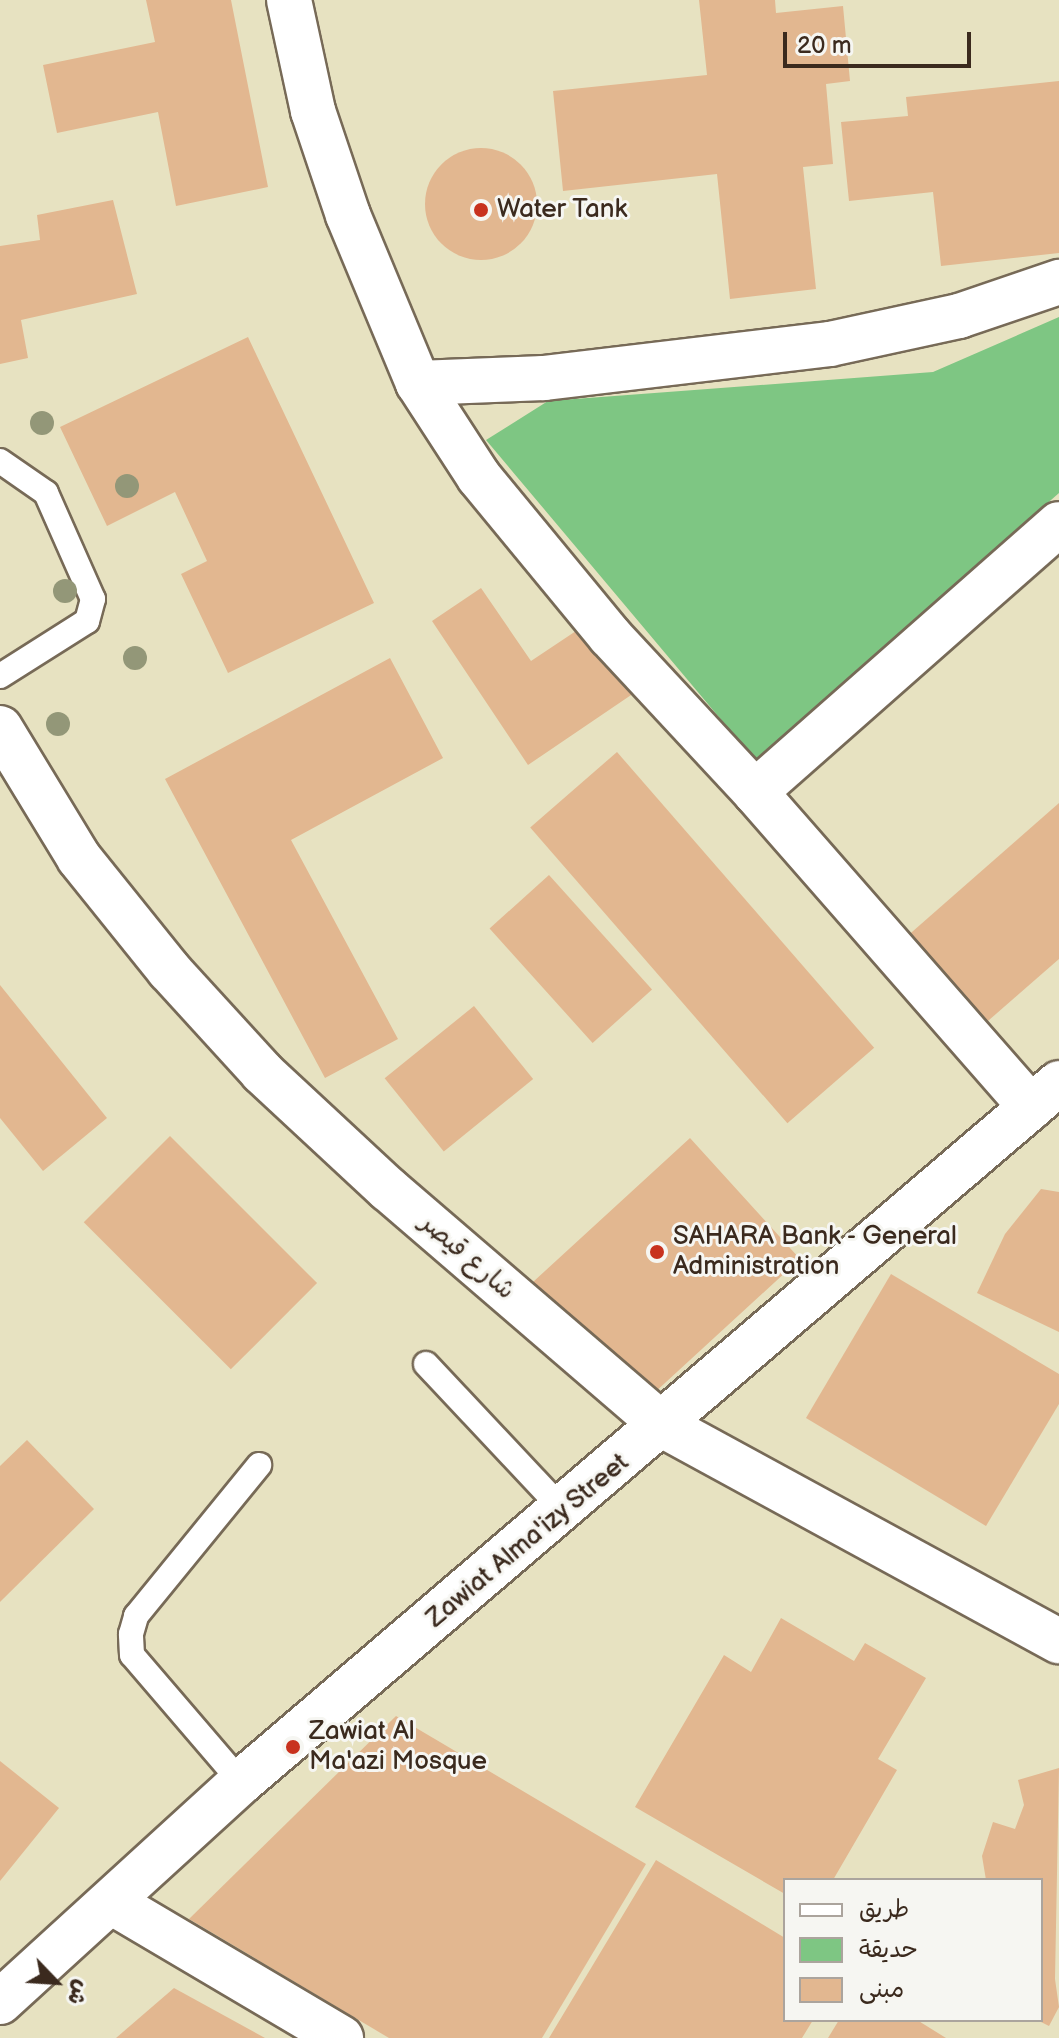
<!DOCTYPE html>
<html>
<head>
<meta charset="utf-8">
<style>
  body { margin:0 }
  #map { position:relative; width:1059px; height:2038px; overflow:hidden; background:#e7e2c1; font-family:"Balsamiq Sans","Playpen Sans Arabic",sans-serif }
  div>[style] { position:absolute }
  .green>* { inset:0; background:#7ec683 }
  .building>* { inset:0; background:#e2b790; transform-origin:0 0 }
  .round { border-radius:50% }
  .roads { filter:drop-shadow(2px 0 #776a57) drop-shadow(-2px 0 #776a57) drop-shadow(0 2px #776a57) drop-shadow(0 -2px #776a57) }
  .lane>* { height:24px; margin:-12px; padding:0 12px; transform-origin:12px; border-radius:12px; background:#fff }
  .street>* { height:44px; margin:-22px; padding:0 22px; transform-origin:22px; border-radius:22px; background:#fff }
  .trees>* { width:24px; height:24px; margin:-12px; border-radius:50%; background:#939778 }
  .dots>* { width:22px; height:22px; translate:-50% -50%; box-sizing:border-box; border:4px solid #f6f6f2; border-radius:50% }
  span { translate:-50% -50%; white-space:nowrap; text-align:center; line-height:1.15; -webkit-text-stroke:6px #f6f6f2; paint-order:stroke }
  .poi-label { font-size:26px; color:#3b2a1e }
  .left { translate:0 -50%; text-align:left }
  .street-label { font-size:26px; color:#3b2a1e }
  .legend { position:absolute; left:783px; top:1878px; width:260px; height:144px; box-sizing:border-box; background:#f6f6f2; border:2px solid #aba49d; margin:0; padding:10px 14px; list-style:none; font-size:24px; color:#3b2a1e }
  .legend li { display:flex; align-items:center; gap:16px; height:40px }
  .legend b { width:40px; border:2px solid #aba49d }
  .north { position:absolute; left:16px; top:1942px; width:80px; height:80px; -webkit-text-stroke:6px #f6f6f2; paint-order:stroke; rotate:115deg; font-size:22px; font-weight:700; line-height:32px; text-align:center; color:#3b2a1e }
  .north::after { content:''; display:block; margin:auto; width:28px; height:36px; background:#3b2a1e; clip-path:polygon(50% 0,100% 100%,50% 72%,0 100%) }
  .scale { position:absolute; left:783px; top:32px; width:188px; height:36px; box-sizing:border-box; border:4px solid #3b2a1e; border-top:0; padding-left:10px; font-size:24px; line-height:28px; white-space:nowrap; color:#3b2a1e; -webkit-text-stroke:6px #f6f6f2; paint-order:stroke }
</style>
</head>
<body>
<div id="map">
  <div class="green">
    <div style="clip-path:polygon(1059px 317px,1059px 493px,755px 760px,486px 440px,548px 401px,933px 372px)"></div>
  </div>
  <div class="building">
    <div style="clip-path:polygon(146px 0,231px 0,268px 187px,176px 206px,158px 112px,57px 133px,43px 65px,155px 42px)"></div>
    <div style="clip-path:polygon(699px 0,775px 0,776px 13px,843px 6px,850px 81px,826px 84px,833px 164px,803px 167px,816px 289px,730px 299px,717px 174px,563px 191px,553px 91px,707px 75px)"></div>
    <div style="clip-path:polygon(1059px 81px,1059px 253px,941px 266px,933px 192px,849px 201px,841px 122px,908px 116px,906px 97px)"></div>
    <div class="round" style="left:425px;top:148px;width:112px;height:112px"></div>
    <div style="clip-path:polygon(113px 200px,137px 294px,21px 320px,28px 358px,0 364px,0 246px,40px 240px,37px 215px)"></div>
    <div style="clip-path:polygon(248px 337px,374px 603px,228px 673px,181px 574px,207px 561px,175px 492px,107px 526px,60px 427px)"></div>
    <div style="clip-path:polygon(481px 588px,531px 661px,591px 621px,637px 691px,528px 765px,432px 621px)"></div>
    <div style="clip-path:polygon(390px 658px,443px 758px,291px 840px,398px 1039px,325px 1078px,165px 779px)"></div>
    <div style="left:617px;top:752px;width:392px;height:115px;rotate:49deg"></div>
    <div style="clip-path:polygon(1059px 803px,1059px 959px,973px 1034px,896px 946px)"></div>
    <div style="left:549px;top:875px;width:154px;height:80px;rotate:48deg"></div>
    <div style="clip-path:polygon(0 985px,107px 1118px,43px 1171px,0 1118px)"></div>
    <div style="left:474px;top:1006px;width:94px;height:115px;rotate:51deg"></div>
    <div style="left:170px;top:1136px;width:208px;height:122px;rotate:45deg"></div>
    <div style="clip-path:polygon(690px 1138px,800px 1259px,653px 1394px,613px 1372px,590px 1393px,509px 1304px)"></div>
    <div style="clip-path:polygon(1041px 1189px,1059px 1192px,1059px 1332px,977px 1293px,1005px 1234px)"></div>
    <div style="clip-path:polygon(891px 1274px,1059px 1374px,1059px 1404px,986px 1526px,806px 1418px)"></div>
    <div style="clip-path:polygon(27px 1440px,94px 1509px,0 1602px,0 1466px)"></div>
    <div style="clip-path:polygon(781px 1618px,854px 1661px,865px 1643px,926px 1678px,878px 1759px,897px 1770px,833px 1880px,785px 1880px,785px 1894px,635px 1807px,724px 1655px,751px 1672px)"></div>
    <div style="clip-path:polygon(396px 1716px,646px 1864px,542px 2038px,389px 2038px,189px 1919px)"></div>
    <div style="clip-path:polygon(0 1761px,59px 1808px,0 1881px)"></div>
    <div style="clip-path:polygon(1059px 1768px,1055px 1979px,1059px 2007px,1049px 2026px,1041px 2022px,1041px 1880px,986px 1880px,982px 1856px,993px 1822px,1015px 1829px,1024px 1805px,1018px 1780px)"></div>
    <div style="clip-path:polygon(656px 1860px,785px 1938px,785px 2020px,813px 2020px,802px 2038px,549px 2038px)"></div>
    <div style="clip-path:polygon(174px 1988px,265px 2038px,116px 2038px)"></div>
    <div style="clip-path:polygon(839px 2020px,917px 2020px,946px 2038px,828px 2038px)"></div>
  </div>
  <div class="roads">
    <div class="lane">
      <div style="left:0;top:461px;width:56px;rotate:34.8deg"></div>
      <div style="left:46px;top:493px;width:116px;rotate:66.1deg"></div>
      <div style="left:93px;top:599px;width:23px;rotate:105deg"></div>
      <div style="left:87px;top:621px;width:103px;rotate:147.7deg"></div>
      <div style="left:426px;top:1364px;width:202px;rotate:46.8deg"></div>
      <div style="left:241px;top:1782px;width:167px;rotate:-130.6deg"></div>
      <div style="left:132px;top:1655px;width:21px;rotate:-93deg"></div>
      <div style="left:131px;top:1634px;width:19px;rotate:-74deg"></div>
      <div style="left:136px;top:1616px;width:195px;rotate:-50.8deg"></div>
    </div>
    <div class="street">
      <div style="left:289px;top:0;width:114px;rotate:77.8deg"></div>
      <div style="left:313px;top:111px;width:110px;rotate:71.4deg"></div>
      <div style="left:348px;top:215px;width:182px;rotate:67.4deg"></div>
      <div style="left:418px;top:383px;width:112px;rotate:57deg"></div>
      <div style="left:479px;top:477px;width:206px;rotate:50.5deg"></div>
      <div style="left:610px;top:636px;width:213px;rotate:47.1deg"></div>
      <div style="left:755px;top:792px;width:419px;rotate:48.8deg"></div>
      <div style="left:418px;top:383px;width:126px;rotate:-2.3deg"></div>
      <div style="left:544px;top:378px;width:288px;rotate:-6.8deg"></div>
      <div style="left:830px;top:344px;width:132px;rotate:-12.2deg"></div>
      <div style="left:959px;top:316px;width:106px;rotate:-18.8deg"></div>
      <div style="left:0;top:728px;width:152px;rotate:58.7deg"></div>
      <div style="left:79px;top:858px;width:144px;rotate:51.2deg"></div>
      <div style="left:169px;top:970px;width:138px;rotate:47.6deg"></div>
      <div style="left:262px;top:1072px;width:172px;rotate:42.9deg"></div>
      <div style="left:388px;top:1189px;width:364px;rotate:40.7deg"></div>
      <div style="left:664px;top:1426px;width:450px;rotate:28.6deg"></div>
      <div style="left:755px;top:792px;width:405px;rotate:-41.4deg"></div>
      <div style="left:113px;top:1903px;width:265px;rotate:30.6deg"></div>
      <div style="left:0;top:2002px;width:326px;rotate:-42.4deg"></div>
      <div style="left:241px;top:1782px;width:1076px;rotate:-40.51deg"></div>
    </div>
  </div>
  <div class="trees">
    <div style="left:42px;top:423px"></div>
    <div style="left:127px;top:486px"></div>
    <div style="left:65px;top:591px"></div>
    <div style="left:135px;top:658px"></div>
    <div style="left:58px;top:724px"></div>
  </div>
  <div class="dots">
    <div style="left:481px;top:210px;background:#c8321e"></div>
    <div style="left:657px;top:1252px;background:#c8321e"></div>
    <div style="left:293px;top:1747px;background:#c8321e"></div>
  </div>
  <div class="poi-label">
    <span class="left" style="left:497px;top:210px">Water Tank</span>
    <span class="left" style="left:673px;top:1252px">SAHARA Bank - General<br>Administration</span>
    <span class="left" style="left:309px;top:1747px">Zawiat Al<br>Ma'azi Mosque</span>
  </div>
  <div class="street-label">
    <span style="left:467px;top:1257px;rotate:41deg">شارع قيصر</span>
    <span style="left:528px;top:1541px;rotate:-40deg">Zawiat Alma'izy Street</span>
  </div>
  <ul class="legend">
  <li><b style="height:10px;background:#fff"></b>طريق</li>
  <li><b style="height:22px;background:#7ec683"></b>حديقة</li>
  <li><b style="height:22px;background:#e2b790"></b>مبنى</li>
  </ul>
  <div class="north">ش</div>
  <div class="scale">20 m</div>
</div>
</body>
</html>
